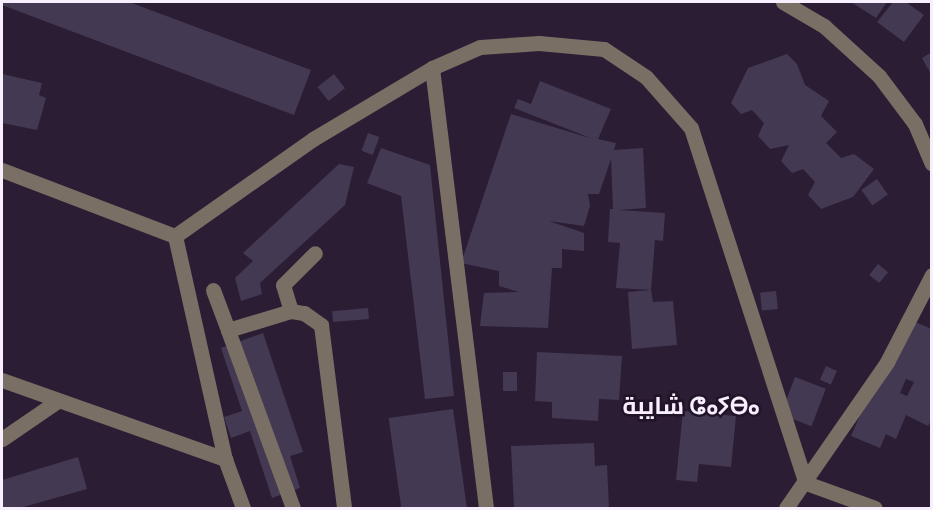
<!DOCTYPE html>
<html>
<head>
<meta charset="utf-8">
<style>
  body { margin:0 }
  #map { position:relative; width:933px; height:510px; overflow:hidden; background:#2b1d34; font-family:Poppins,Cairo,"Noto Sans Tifinagh",sans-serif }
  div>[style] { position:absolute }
  .building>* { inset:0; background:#443952; transform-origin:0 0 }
  .minor>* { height:15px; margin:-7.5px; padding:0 7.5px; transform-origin:7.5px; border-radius:7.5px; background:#796f64 }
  span { translate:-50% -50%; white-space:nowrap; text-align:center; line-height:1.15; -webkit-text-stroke:5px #211429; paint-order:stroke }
  .district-label { font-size:24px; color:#f7effe; font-weight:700 }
  .frame { position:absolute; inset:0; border:3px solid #f7effe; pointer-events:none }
</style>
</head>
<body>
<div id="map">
  <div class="building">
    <div style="clip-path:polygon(2px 2px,129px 2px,311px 70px,294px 115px,2px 5px)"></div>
    <div style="clip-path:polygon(851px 2px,887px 2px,876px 18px)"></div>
    <div style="clip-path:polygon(893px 2px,906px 2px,924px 15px,904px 42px,877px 22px)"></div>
    <div style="clip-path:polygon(932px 52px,932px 76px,922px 58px)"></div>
    <div style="clip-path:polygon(787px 54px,797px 64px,805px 85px,829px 101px,821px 116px,837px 132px,826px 143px,841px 158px,854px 154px,874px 169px,853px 197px,821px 209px,808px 195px,815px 182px,803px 169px,792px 173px,781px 161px,789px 145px,770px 149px,758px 136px,764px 123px,752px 110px,741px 114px,731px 103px,748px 68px)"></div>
    <div style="clip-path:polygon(2px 68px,2px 74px,42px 83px,39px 95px,46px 98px,37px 130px,2px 123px)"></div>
    <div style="left:334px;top:74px;width:18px;height:21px;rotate:52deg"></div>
    <div style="clip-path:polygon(540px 81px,611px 109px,598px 139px,616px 143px,614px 150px,643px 148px,646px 208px,619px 210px,665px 213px,663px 241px,655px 240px,651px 290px,653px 302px,673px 301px,677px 345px,632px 349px,628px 292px,651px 290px,616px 288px,620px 243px,608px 242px,610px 209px,613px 209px,611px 159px,599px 194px,588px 194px,590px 206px,584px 226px,549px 221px,584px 233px,584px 251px,562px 249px,562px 268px,552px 268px,548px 328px,480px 326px,484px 293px,519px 292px,499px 286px,499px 271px,461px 263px,511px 114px,593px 139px,514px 108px,518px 99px,531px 104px)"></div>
    <div style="left:368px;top:133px;width:12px;height:19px;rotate:20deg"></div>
    <div style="clip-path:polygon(381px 148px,430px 165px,454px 396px,425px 399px,401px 196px,367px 183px)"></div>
    <div style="clip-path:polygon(339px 164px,354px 167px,345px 205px,260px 283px,262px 294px,241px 301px,235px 278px,253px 261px,243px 253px)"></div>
    <div style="left:877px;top:179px;width:19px;height:19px;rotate:55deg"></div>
    <div style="left:878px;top:264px;width:13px;height:14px;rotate:39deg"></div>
    <div style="left:776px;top:291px;width:18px;height:16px;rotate:84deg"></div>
    <div style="left:368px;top:308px;width:11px;height:36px;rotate:85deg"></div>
    <div style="clip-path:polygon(evenodd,903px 317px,932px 329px,932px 419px,928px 426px,906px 415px,896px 439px,886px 434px,880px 448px,851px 436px,903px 317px,906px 379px,914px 382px,907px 396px,900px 393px,906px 379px)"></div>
    <div style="clip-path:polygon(263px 333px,303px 452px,290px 456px,300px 488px,272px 498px,250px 431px,231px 438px,224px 417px,242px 411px,221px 348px)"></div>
    <div style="clip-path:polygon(537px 352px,622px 356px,619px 400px,599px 399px,598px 421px,552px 418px,552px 402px,535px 401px)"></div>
    <div style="left:826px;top:366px;width:12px;height:15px;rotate:24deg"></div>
    <div style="left:503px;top:372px;width:14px;height:19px"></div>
    <div style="left:795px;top:377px;width:33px;height:40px;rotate:21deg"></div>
    <div style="left:453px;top:409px;width:100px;height:65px;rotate:82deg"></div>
    <div style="clip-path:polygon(683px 411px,736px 416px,731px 467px,699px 464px,697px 482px,676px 480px)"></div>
    <div style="clip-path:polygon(594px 443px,595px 466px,607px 465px,609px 508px,514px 508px,511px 446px)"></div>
    <div style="clip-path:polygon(78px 457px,87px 489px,20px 508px,2px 508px,2px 480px)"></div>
  </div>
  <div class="minor">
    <div style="left:783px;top:2px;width:48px;rotate:30.3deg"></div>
    <div style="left:824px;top:26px;width:74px;rotate:42.3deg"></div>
    <div style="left:879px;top:76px;width:60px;rotate:53.1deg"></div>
    <div style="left:915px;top:124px;width:43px;rotate:67deg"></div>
    <div style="left:432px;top:68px;width:443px;rotate:83deg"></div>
    <div style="left:2px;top:170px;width:185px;rotate:20.9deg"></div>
    <div style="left:175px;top:236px;width:169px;rotate:-35.1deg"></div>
    <div style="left:313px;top:139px;width:139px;rotate:-30.8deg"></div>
    <div style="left:432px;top:68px;width:52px;rotate:-23.6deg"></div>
    <div style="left:480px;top:47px;width:59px;rotate:-3.9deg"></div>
    <div style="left:539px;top:43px;width:65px;rotate:5.3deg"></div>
    <div style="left:604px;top:49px;width:50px;rotate:33.7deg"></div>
    <div style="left:646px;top:77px;width:68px;rotate:48.6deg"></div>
    <div style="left:691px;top:128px;width:373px;rotate:72.1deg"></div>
    <div style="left:175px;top:236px;width:229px;rotate:77.4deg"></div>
    <div style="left:225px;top:459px;width:52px;rotate:69.8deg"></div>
    <div style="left:213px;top:290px;width:43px;rotate:69.4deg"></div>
    <div style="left:291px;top:311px;width:27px;rotate:-107deg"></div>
    <div style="left:283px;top:285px;width:45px;rotate:-45deg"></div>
    <div style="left:2px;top:380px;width:237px;rotate:19.5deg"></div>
    <div style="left:2px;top:439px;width:65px;rotate:-34.4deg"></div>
    <div style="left:806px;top:483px;width:73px;rotate:19.9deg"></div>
    <div style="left:293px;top:508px;width:189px;rotate:-110.1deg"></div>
    <div style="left:228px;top:330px;width:66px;rotate:-16.8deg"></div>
    <div style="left:291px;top:311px;width:13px;rotate:9deg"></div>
    <div style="left:304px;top:313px;width:21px;rotate:35deg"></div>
    <div style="left:321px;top:325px;width:184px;rotate:82.8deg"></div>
    <div style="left:786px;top:508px;width:178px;rotate:-55.3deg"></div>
    <div style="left:887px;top:362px;width:98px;rotate:-62.7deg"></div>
  </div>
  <div class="district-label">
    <span style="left:691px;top:406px">شايبة ⵛⴰⵢⴱⴰ</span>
  </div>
  <div class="frame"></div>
</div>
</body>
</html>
